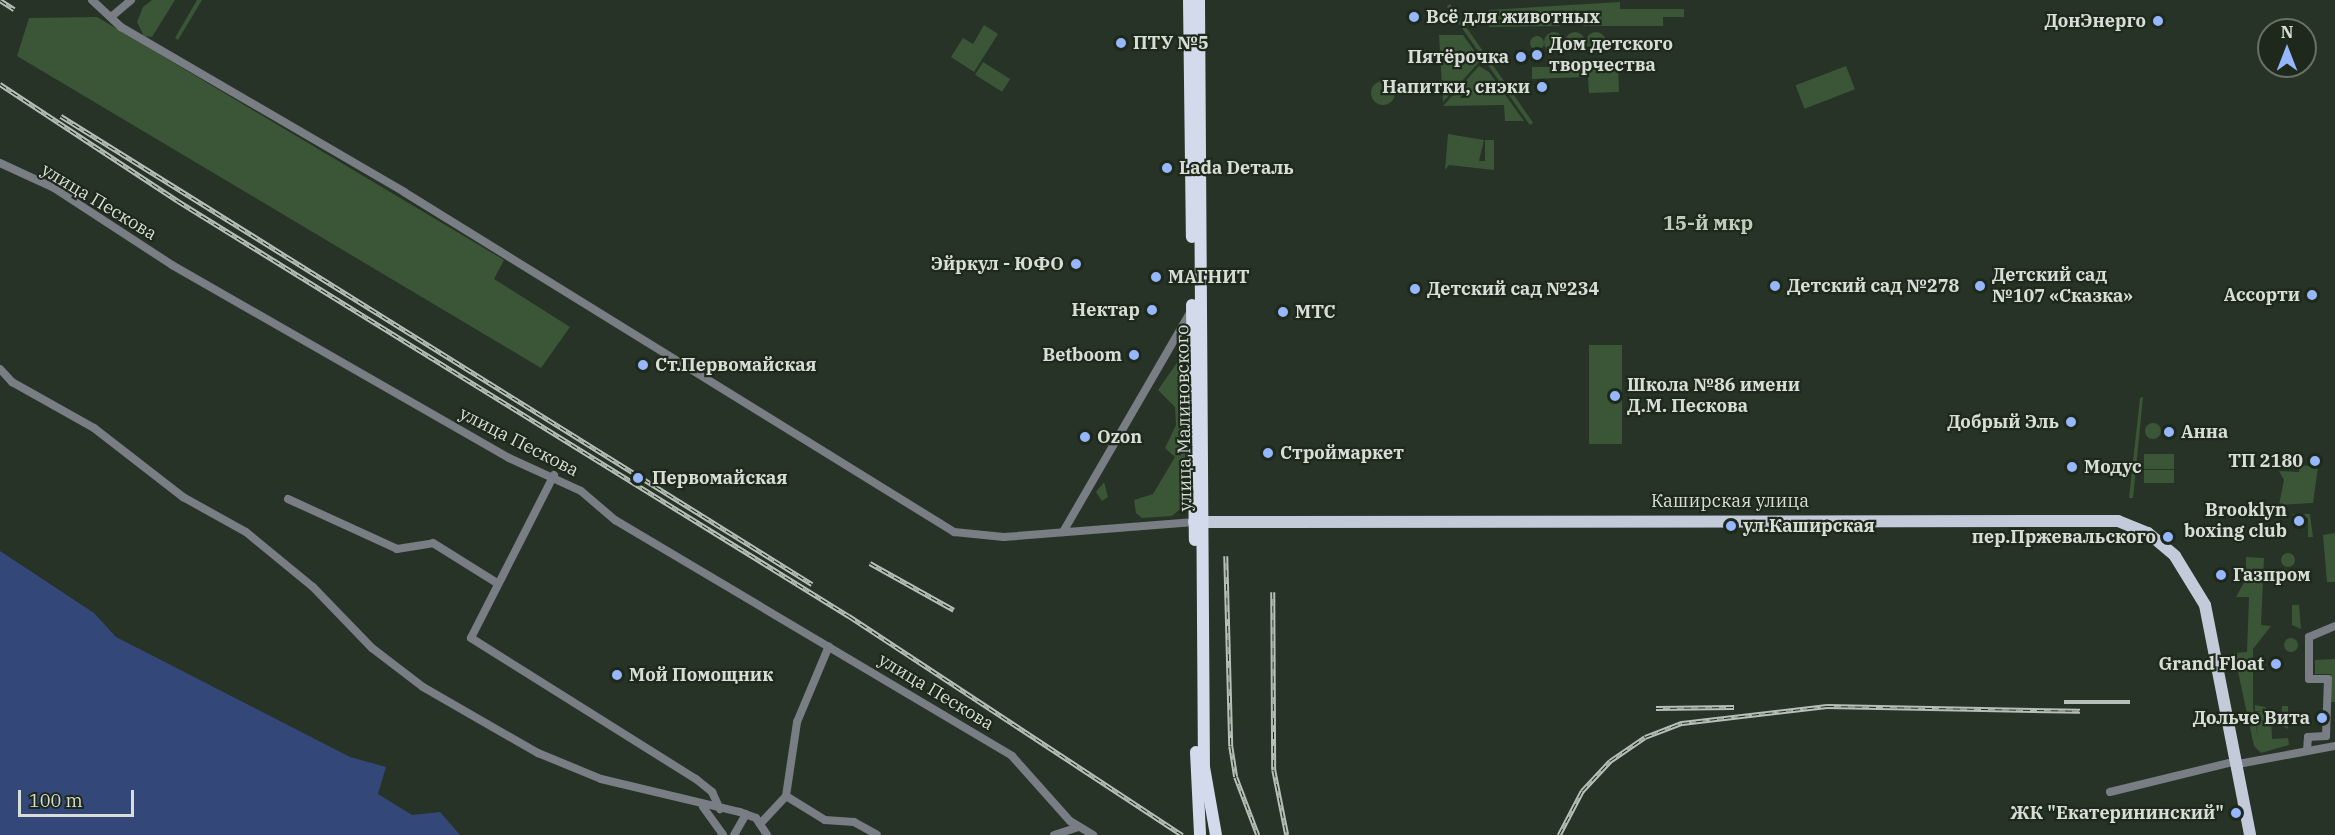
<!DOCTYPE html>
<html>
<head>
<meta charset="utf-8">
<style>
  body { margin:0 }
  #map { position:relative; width:2335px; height:835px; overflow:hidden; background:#273326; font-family:"IBM Plex Serif",serif }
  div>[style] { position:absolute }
  .green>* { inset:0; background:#3a5636; transform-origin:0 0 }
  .round { border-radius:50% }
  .water>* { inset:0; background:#334878 }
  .minor>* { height:8px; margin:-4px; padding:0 4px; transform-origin:4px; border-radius:4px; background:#797d84 }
  .primary>* { height:12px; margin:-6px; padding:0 6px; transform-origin:6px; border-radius:6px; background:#c3cbdb }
  .trunk>* { height:12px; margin:-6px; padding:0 6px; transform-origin:6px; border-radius:6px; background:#d2daec }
  .rail>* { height:4.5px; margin-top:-2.25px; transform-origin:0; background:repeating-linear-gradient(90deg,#1e291c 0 7px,#b7bfb6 0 14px); box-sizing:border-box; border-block:2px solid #b7bfb6 }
  .dots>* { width:16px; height:16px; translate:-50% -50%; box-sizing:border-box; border:3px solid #1e291c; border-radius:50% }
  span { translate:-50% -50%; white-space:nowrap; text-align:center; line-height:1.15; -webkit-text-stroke:4.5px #1e291c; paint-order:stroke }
  .poi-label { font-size:18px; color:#d7ded6; font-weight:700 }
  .left { translate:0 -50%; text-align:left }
  .right { translate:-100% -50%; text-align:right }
  .street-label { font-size:18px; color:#d7ded6 }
  .neighbourhood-label { font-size:20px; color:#beccbc; font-weight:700 }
  .north { position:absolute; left:2257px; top:18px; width:60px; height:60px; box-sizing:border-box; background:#1e291c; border:2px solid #687166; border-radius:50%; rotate:0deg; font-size:16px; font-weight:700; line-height:24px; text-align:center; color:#d7ded6 }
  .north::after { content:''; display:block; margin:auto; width:21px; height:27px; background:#96b6fd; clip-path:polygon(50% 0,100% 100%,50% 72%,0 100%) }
  .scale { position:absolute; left:18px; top:790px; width:116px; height:27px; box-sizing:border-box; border:3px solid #d7ded6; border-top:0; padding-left:8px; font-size:18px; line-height:21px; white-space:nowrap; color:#d7ded6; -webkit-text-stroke:4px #1e291c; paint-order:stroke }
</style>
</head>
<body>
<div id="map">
  <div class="green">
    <div style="clip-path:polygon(175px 0,152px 37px,144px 36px,137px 22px,143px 7px,152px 0)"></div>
    <div style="clip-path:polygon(197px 0,202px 0,178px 40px,175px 38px)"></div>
    <div style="clip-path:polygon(1620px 2px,1620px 9px,1684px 9px,1684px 17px,1663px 17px,1663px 26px,1583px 26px,1583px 19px,1561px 19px,1561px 26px,1489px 27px,1489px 10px)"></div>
    <div style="left:1450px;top:4px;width:145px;height:4px;rotate:55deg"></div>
    <div style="clip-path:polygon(97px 17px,504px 260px,494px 279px,570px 327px,541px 368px,17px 56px,29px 18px)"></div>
    <div style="clip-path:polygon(984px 25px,998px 34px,974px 72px,951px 57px,963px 38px,973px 44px)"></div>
    <div class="round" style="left:1565px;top:32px;width:20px;height:20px"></div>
    <div class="round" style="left:1544px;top:32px;width:20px;height:20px"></div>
    <div class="round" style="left:1586px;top:32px;width:20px;height:20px"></div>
    <div style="clip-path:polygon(1439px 35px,1463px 35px,1481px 60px,1443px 102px)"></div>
    <div class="round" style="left:1530px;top:36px;width:14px;height:14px"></div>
    <div style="left:983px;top:62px;width:32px;height:15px;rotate:32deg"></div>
    <div style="clip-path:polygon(1479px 66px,1489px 72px,1524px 121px,1505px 121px,1504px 105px,1443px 106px)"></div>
    <div style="left:1846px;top:66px;width:25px;height:54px;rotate:69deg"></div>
    <div style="clip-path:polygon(1532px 67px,1618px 67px,1619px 92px,1589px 93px,1588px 77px,1532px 79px)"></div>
    <div class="round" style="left:1371px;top:81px;width:24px;height:24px"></div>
    <div style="clip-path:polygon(1448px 134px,1484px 140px,1479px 161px,1485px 161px,1485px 140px,1494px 140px,1494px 170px,1449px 165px,1445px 170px)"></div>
    <div style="left:1589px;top:345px;width:33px;height:99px"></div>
    <div style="clip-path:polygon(1183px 354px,1186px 504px,1172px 516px,1142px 518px,1136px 513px,1134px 500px,1153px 494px,1175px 457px,1165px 448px,1176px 425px,1175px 407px,1158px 390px)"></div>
    <div style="clip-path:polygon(2143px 397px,2133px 498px,2129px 498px,2140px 398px)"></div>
    <div class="round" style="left:2145px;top:423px;width:16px;height:16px"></div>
    <div style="left:2144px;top:454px;width:30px;height:15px"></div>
    <div style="clip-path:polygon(2300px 465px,2318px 467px,2313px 503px,2279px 505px,2284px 480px,2279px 471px,2299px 472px)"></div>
    <div style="left:2144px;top:470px;width:30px;height:13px"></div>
    <div style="clip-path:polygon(1104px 482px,1108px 497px,1102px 501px,1096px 492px)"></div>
    <div style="clip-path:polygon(2290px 514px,2310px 514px,2313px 537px,2308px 537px,2308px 518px)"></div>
    <div style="clip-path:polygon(2335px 533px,2335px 582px,2327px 582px,2323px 535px)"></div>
    <div class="round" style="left:2281px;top:553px;width:14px;height:14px"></div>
    <div style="clip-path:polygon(2246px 557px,2264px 558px,2261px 625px,2271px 626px,2253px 649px,2253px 707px,2258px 738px,2255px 712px,2265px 711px,2255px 711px,2255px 705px,2265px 707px,2271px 714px,2272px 739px,2288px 738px,2289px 745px,2261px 753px,2254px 746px,2234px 653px,2247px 652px,2249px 597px,2236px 597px,2246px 579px)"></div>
    <div style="clip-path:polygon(2292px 605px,2299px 605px,2301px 629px,2292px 625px)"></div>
    <div class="round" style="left:2284px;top:638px;width:14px;height:14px"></div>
    <div style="clip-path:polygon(2335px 659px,2335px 702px,2330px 702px,2331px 674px,2315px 674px,2315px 660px)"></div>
    <div style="clip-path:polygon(2282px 706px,2288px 706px,2288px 729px,2281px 725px)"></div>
  </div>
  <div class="water">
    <div style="clip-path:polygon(0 551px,94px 613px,116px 637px,350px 757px,386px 767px,378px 794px,412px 815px,440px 812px,460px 835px,0 835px)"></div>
  </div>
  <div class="minor">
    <div style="left:92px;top:0;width:40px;rotate:43deg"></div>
    <div style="left:121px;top:27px;width:328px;rotate:30.2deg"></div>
    <div style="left:404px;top:192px;width:647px;rotate:31.72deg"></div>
    <div style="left:954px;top:532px;width:50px;rotate:5.7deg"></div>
    <div style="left:1004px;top:537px;width:191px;rotate:-4.5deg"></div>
    <div style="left:111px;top:17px;width:26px;rotate:-40deg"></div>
    <div style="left:0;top:163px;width:60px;rotate:24.8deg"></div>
    <div style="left:54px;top:188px;width:141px;rotate:33.1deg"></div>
    <div style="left:172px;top:265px;width:388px;rotate:29.8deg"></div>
    <div style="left:509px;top:458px;width:79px;rotate:24.6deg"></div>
    <div style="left:581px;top:491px;width:45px;rotate:40.5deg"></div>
    <div style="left:615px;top:520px;width:462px;rotate:30.7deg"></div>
    <div style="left:1012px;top:756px;width:87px;rotate:48.3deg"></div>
    <div style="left:1070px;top:821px;width:27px;rotate:31deg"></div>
    <div style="left:0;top:369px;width:18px;rotate:47deg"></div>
    <div style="left:12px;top:382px;width:94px;rotate:29.3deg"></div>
    <div style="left:94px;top:428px;width:113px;rotate:37.8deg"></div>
    <div style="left:183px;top:497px;width:72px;rotate:29.1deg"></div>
    <div style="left:246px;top:532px;width:87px;rotate:39.4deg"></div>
    <div style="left:313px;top:587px;width:85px;rotate:46deg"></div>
    <div style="left:372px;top:648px;width:64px;rotate:37.4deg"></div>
    <div style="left:423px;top:687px;width:133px;rotate:29.9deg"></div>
    <div style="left:538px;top:753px;width:68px;rotate:22.4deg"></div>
    <div style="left:601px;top:779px;width:143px;rotate:13.4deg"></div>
    <div style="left:740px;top:812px;width:17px;rotate:21deg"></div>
    <div style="left:756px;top:818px;width:20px;rotate:57deg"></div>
    <div style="left:554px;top:475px;width:183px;rotate:117deg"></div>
    <div style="left:471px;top:638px;width:266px;rotate:32.1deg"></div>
    <div style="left:696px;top:779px;width:21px;rotate:39deg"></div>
    <div style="left:712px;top:792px;width:19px;rotate:65deg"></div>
    <div style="left:288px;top:499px;width:120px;rotate:24.6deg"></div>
    <div style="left:397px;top:549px;width:36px;rotate:-9deg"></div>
    <div style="left:433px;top:543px;width:75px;rotate:32deg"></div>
    <div style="left:1063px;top:532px;width:253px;rotate:-59.9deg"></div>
    <div style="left:2307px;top:751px;width:14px;rotate:-86deg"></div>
    <div style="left:2308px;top:737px;width:18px;rotate:-3deg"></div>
    <div style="left:2326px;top:736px;width:57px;rotate:-88deg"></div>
    <div style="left:2328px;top:679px;width:19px;rotate:180deg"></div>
    <div style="left:2309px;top:679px;width:42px;rotate:-90deg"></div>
    <div style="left:2309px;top:637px;width:28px;rotate:-23deg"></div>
    <div style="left:2238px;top:764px;width:99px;rotate:-10.5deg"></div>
    <div style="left:2110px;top:792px;width:131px;rotate:-13.7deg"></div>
    <div style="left:786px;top:796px;width:46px;rotate:31.6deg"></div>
    <div style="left:825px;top:820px;width:29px;rotate:4deg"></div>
    <div style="left:854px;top:822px;width:26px;rotate:29deg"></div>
    <div style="left:703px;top:807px;width:34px;rotate:54deg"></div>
    <div style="left:760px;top:824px;width:38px;rotate:-47deg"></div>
    <div style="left:786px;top:796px;width:75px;rotate:-81.5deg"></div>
    <div style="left:797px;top:722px;width:82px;rotate:-67.2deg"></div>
    <div style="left:734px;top:835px;width:24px;rotate:-60deg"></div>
    <div style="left:1054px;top:835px;width:25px;rotate:-18deg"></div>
  </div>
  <div class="primary">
    <div style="left:1194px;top:522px;width:924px;rotate:-0.06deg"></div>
    <div style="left:2118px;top:521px;width:32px;rotate:22deg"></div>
    <div style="left:2148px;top:533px;width:35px;rotate:40deg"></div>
    <div style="left:2175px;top:556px;width:57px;rotate:58.5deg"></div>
    <div style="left:2205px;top:605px;width:234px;rotate:78.9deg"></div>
  </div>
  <div class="trunk">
    <div style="left:1189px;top:0;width:237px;rotate:89.3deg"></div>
    <div style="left:1199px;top:0;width:767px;rotate:89.63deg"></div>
    <div style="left:1204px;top:767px;width:69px;rotate:80deg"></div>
    <div style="left:1192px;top:305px;width:235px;rotate:89.3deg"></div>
    <div style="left:1196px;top:752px;width:83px;rotate:87.2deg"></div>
  </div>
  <div class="rail">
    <div style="left:0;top:0;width:17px;rotate:33deg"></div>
    <div style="left:0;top:84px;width:213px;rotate:33.3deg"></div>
    <div style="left:178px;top:201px;width:789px;rotate:31.74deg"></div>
    <div style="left:849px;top:616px;width:399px;rotate:33.3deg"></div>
    <div style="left:61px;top:116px;width:885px;rotate:31.93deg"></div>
    <div style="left:1226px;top:556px;width:190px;rotate:88.5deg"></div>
    <div style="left:1231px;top:746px;width:31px;rotate:81deg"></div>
    <div style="left:1236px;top:777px;width:62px;rotate:69.2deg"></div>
    <div style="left:870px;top:563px;width:96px;rotate:29.2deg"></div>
    <div style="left:1273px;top:592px;width:178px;rotate:89.7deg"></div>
    <div style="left:1274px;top:770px;width:66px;rotate:78.7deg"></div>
    <div style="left:2064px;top:702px;width:66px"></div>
    <div style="left:1656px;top:708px;width:78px;rotate:-0.7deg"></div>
    <div style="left:1559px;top:835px;width:50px;rotate:-62.4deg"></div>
    <div style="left:1582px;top:791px;width:41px;rotate:-47deg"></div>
    <div style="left:1610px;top:761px;width:42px;rotate:-34.4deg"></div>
    <div style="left:1645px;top:737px;width:40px;rotate:-21deg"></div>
    <div style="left:1682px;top:723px;width:146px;rotate:-6.7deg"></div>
    <div style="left:1827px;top:706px;width:253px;rotate:1.1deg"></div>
  </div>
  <div class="dots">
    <div style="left:1414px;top:17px;background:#96b6fd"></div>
    <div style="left:2158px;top:21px;background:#96b6fd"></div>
    <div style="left:1121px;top:43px;background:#96b6fd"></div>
    <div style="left:1537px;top:55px;background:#96b6fd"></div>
    <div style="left:1521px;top:57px;background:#96b6fd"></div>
    <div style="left:1542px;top:87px;background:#96b6fd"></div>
    <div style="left:1167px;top:168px;background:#96b6fd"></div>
    <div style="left:1076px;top:264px;background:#96b6fd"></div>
    <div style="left:1156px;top:277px;background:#96b6fd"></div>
    <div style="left:1775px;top:286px;background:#96b6fd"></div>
    <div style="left:1980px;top:286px;background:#96b6fd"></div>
    <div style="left:1415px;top:289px;background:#96b6fd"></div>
    <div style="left:2312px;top:295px;background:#96b6fd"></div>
    <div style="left:1152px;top:310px;background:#96b6fd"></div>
    <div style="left:1283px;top:312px;background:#96b6fd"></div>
    <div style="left:1134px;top:355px;background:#96b6fd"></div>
    <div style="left:643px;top:365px;background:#96b6fd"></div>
    <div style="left:1615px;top:396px;background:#96b6fd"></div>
    <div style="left:2071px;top:422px;background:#96b6fd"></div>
    <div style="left:2169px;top:432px;background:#96b6fd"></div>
    <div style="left:1085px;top:437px;background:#96b6fd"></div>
    <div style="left:1268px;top:453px;background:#96b6fd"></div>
    <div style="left:2315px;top:461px;background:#96b6fd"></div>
    <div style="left:2072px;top:467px;background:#96b6fd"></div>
    <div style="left:638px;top:478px;background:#96b6fd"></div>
    <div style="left:2299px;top:521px;background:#96b6fd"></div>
    <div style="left:1731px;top:526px;background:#96b6fd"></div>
    <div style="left:2168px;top:537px;background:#96b6fd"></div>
    <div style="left:2221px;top:575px;background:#96b6fd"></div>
    <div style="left:2276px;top:664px;background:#96b6fd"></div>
    <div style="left:617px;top:675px;background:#96b6fd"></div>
    <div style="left:2322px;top:718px;background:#96b6fd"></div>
    <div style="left:2236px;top:813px;background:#96b6fd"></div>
  </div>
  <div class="poi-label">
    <span class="left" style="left:1426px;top:17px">Всё для животных</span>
    <span class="right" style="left:2146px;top:21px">ДонЭнерго</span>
    <span class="left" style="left:1133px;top:43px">ПТУ №5</span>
    <span class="left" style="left:1549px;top:55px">Дом детского<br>творчества</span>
    <span class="right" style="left:1509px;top:57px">Пятёрочка</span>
    <span class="right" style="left:1530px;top:87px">Напитки, снэки</span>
    <span class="left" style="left:1179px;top:168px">Lada Dеталь</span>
    <span class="right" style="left:1064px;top:264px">Эйркул - ЮФО</span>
    <span class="left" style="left:1992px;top:286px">Детский сад<br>№107 «Сказка»</span>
    <span class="left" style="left:1168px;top:277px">МАГНИТ</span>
    <span class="left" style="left:1787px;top:286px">Детский сад №278</span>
    <span class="left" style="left:1427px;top:289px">Детский сад №234</span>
    <span class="right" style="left:2300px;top:295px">Ассорти</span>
    <span class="right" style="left:1140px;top:310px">Нектар</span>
    <span class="left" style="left:1295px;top:312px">МТС</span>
    <span class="right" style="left:1122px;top:355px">Betboom</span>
    <span class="left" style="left:655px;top:365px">Ст.Первомайская</span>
    <span class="left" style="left:1627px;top:396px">Школа №86 имени<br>Д.М. Пескова</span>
    <span class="right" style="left:2059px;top:422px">Добрый Эль</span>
    <span class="left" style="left:2181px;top:432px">Анна</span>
    <span class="left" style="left:1097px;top:437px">Ozon</span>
    <span class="left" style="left:1280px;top:453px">Строймаркет</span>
    <span class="right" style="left:2303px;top:461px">ТП 2180</span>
    <span class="left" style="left:2084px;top:467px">Модус</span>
    <span class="left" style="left:652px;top:478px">Первомайская</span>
    <span class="right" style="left:2287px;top:521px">Brooklyn<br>boxing club</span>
    <span class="left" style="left:1743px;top:526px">ул.Каширская</span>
    <span class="right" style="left:2156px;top:537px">пер.Пржевальского</span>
    <span class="left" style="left:2233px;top:575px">Газпром</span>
    <span class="right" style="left:2264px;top:664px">Grand Float</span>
    <span class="left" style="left:629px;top:675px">Мой Помощник</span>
    <span class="right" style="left:2310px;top:718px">Дольче Вита</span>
    <span class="right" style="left:2224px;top:813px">ЖК "Екатерининский"</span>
  </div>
  <div class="street-label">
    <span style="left:99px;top:202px;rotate:31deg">улица Пескова</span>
    <span style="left:1184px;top:418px;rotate:-91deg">улица Малиновского</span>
    <span style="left:519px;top:442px;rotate:27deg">улица Пескова</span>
    <span style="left:1730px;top:501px">Каширская улица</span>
    <span style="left:936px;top:692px;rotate:31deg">улица Пескова</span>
  </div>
  <div class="neighbourhood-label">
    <span style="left:1708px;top:222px">15-й мкр</span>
  </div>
  <div class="north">N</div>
  <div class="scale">100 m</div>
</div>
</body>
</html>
